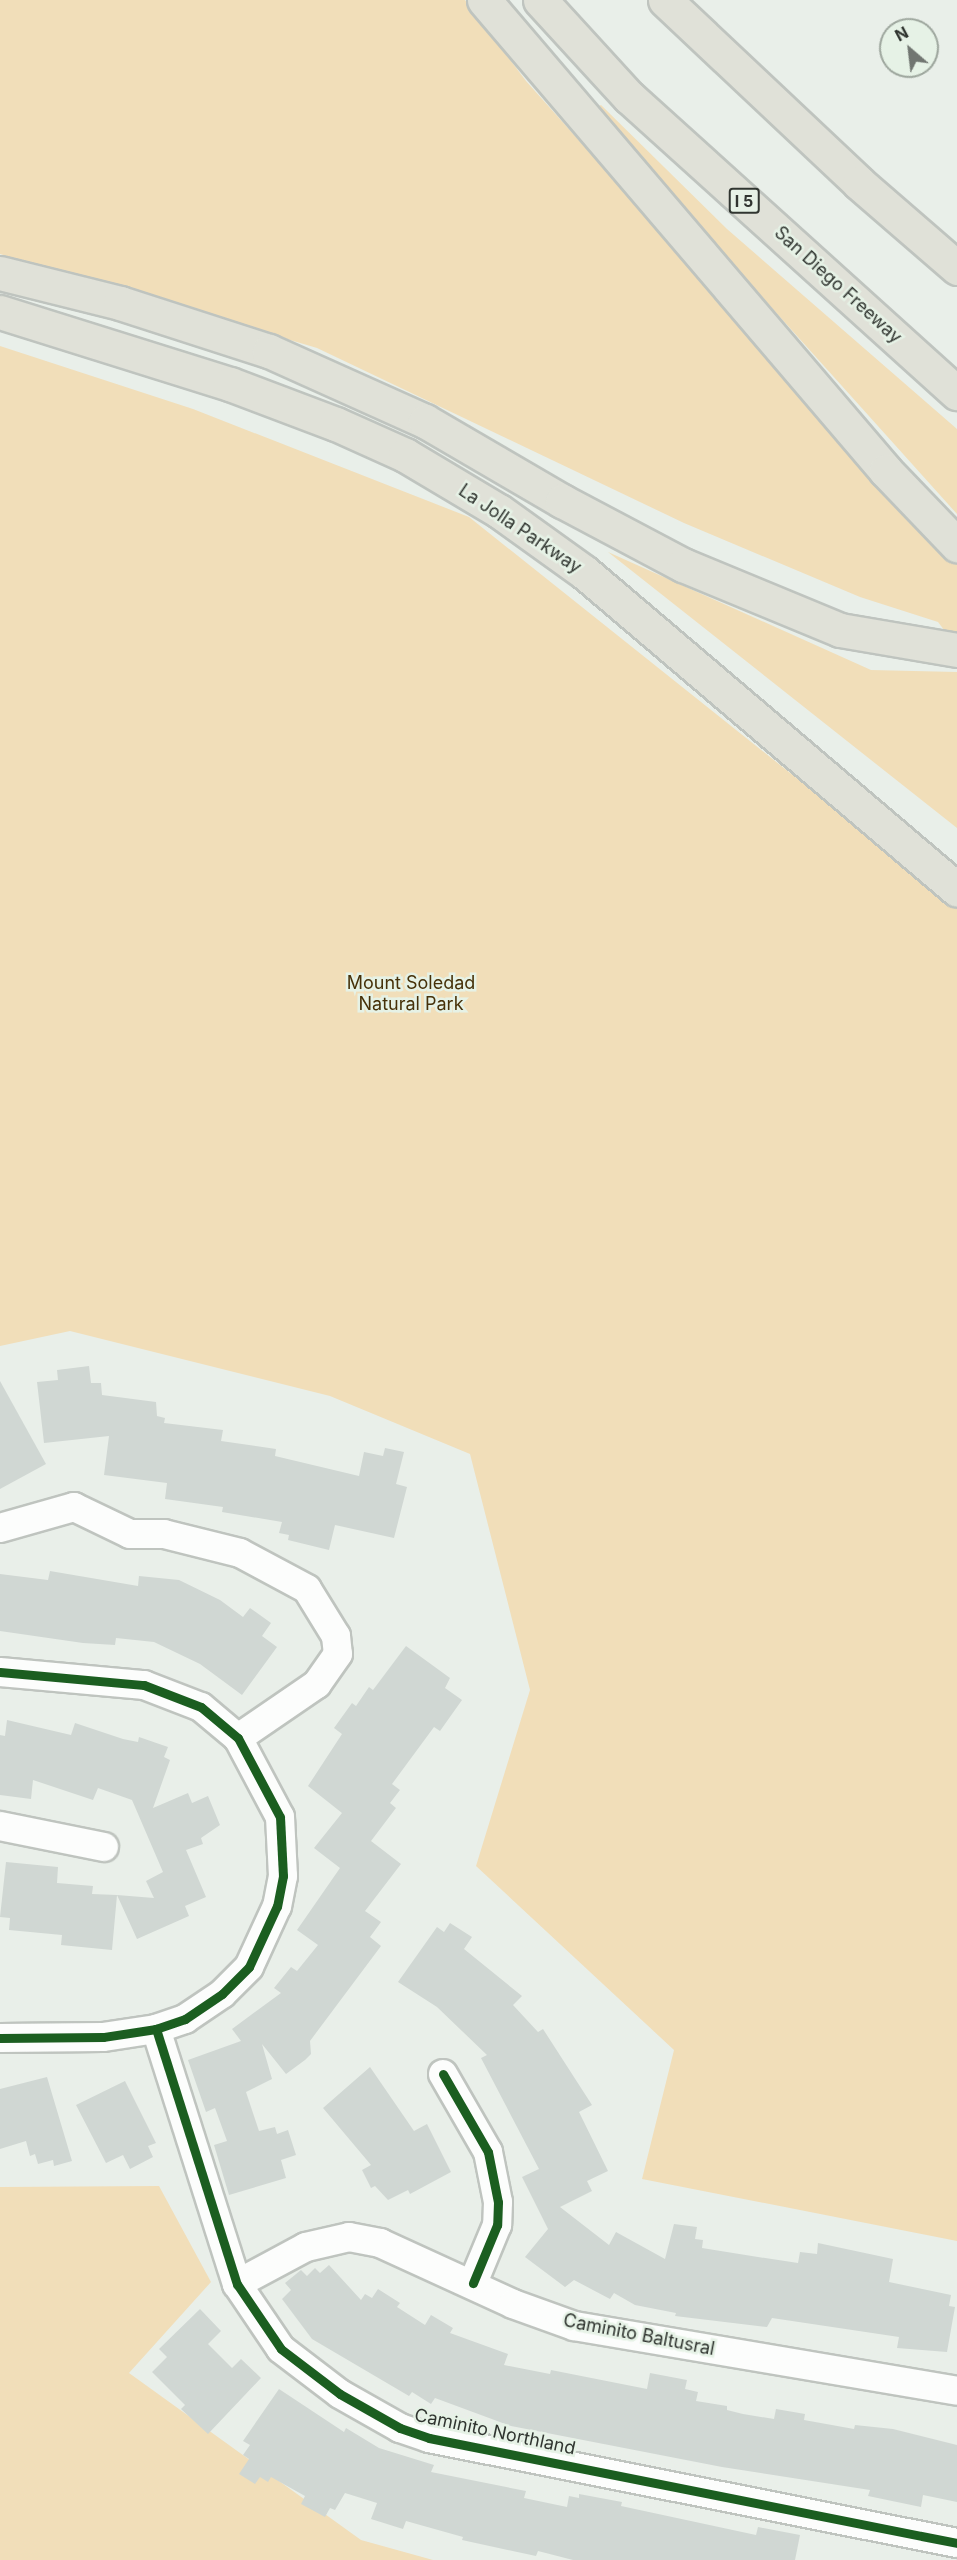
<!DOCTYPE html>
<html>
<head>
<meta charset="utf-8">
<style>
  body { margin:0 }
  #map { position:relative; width:957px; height:2560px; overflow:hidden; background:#e9efe9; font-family:Inter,sans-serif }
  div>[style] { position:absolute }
  .green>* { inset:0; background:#f1deb9 }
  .building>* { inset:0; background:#d0d7d3 }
  .roads { filter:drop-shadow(2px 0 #bfc4bf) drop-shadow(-2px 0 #bfc4bf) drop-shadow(0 2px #bfc4bf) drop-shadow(0 -2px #bfc4bf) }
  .minor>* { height:28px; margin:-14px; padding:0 14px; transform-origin:14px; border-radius:14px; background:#fcfdfc }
  .highway>* { height:33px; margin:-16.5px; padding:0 16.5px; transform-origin:16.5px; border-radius:16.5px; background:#e0e1d8 }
  .cycleway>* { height:9px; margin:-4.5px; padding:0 4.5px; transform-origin:4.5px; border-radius:4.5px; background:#1b5e20 }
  span { translate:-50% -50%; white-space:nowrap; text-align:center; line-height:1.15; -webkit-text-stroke:5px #e6f2e6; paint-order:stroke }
  .shield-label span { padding:2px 4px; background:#e6f2e6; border:2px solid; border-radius:4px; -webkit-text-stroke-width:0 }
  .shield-label { font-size:16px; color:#303530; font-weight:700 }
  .street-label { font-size:18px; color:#303530 }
  .park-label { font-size:18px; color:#463109 }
  .north { position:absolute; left:879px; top:18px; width:60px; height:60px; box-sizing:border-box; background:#e6f2e6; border:2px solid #9da69d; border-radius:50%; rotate:332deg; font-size:16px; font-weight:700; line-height:24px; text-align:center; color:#303530 }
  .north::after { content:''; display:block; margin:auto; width:21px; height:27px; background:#717671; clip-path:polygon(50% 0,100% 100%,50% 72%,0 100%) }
</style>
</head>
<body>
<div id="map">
  <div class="green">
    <div style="clip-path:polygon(0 0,465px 0,526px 81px,957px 564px,957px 647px,938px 622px,860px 597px,684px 523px,317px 348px,0 254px)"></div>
    <div style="clip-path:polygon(601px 105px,727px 229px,957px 429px,957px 514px,593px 109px)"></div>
    <div style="clip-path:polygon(0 346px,193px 409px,469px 517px,957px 906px,957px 2241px,642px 2179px,674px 2050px,476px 1866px,530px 1690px,470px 1454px,330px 1396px,70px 1331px,0 1346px)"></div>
    <div style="clip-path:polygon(608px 552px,871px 670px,957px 672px,957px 828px)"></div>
    <div style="clip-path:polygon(159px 2186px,211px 2282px,129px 2373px,361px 2540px,433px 2560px,0 2560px,0 2187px)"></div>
  </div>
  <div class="building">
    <div style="clip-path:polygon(89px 1366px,91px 1383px,101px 1383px,102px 1395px,156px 1402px,157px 1416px,165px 1418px,164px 1423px,223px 1430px,221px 1441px,276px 1449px,275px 1456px,359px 1476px,364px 1452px,383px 1456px,385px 1448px,404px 1452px,396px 1484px,407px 1487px,394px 1538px,335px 1525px,329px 1550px,288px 1540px,289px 1535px,279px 1533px,282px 1522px,222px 1512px,223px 1507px,165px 1499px,167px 1483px,104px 1475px,109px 1436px,44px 1443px,37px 1382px,58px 1380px,57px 1370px)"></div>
    <div style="clip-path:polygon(0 1381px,46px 1464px,0 1489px)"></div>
    <div style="clip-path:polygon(50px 1571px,138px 1586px,139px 1576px,179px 1580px,220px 1600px,243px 1617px,250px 1608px,271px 1623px,262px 1636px,277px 1647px,242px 1695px,200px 1664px,154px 1642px,116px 1638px,115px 1645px,83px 1643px,0 1631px,0 1574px,48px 1580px)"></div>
    <div style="clip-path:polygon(406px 1646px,450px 1678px,445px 1688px,462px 1700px,440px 1731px,434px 1727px,392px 1784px,400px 1790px,390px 1803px,396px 1808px,371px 1841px,401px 1864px,365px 1911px,381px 1922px,370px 1937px,381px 1946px,310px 2041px,311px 2054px,305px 2060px,286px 2074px,262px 2044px,272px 2079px,246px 2092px,259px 2131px,275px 2127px,277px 2134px,288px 2130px,296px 2155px,281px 2160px,286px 2178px,229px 2195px,214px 2145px,227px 2141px,215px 2108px,206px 2112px,188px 2060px,241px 2041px,232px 2029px,281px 1993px,274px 1988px,291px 1967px,297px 1971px,318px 1945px,297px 1930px,340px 1868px,314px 1848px,342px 1813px,308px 1786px,342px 1734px,334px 1728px,352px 1703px,356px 1706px,369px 1687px,373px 1690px)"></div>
    <div style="clip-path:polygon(7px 1720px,71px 1735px,75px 1723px,123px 1739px,138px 1742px,139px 1737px,168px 1747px,164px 1757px,170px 1760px,153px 1808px,188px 1793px,192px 1803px,208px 1796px,220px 1825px,201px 1838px,203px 1844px,186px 1850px,206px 1897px,185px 1906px,189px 1916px,137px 1939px,117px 1895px,154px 1898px,146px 1881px,163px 1872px,132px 1800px,98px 1788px,93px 1800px,33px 1780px,31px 1799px,0 1795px,0 1735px,5px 1736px)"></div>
    <div style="clip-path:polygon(6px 1862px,58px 1867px,57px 1883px,93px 1886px,92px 1894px,117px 1895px,112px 1950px,61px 1945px,62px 1935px,9px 1930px,10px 1918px,0 1917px)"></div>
    <div style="clip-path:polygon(450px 1923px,472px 1937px,464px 1949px,522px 1996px,513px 2005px,538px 2032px,543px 2029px,592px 2105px,579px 2112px,608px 2171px,587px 2181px,592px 2191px,560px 2207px,609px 2245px,616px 2232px,665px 2259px,674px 2224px,697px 2227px,695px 2239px,703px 2240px,702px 2248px,758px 2257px,798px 2263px,800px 2252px,817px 2254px,818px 2243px,893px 2259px,889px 2282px,951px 2295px,949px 2306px,955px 2307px,947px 2352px,897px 2348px,899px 2337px,772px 2318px,767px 2327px,675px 2316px,676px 2313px,635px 2305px,614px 2293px,610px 2299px,574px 2280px,565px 2287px,525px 2257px,548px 2229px,522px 2177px,539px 2169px,481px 2058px,487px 2055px,437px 2007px,398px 1982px,437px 1927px,444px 1932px)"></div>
    <div style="clip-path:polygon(370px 2067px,414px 2131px,427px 2124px,451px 2172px,410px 2194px,408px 2190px,388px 2200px,375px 2186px,371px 2188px,362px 2170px,371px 2165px,323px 2108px)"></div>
    <div style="clip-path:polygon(47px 2077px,72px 2161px,54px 2166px,53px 2160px,38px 2164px,35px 2154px,30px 2156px,26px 2141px,0 2149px,0 2089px)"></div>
    <div style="clip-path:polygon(125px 2081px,156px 2143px,148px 2146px,153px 2157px,130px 2169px,123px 2155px,106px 2163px,76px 2105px)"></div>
    <div style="clip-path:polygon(329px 2265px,361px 2300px,365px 2294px,372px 2298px,378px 2289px,400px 2303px,397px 2307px,425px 2325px,431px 2315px,453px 2328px,450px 2333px,508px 2354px,504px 2365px,550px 2374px,551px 2370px,647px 2389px,650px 2373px,687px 2380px,685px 2389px,698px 2392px,696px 2401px,727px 2406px,727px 2410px,743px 2414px,774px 2419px,776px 2409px,805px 2414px,804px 2420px,854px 2429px,855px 2425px,893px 2429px,957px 2445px,957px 2502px,923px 2495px,921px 2507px,868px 2496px,870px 2490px,722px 2467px,511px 2426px,435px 2398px,431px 2404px,412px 2392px,409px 2396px,312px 2339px,282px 2299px,291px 2290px,285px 2283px,301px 2270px,307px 2276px,315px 2268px,320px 2273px)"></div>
    <div style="clip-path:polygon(200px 2309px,221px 2331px,208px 2344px,232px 2368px,241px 2359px,261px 2378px,208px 2434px,181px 2409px,185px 2405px,152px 2372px,167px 2357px,159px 2349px)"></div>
    <div style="clip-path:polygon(279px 2389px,344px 2432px,346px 2428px,379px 2448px,434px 2465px,431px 2472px,526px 2491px,524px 2498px,567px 2507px,569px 2496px,579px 2498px,579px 2494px,622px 2502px,621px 2506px,756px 2535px,758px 2527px,800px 2535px,795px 2560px,573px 2560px,538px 2551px,536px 2556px,462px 2540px,463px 2537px,406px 2521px,403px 2529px,371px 2519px,377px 2503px,345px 2493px,335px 2510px,330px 2508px,325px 2517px,301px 2504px,305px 2496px,271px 2477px,268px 2482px,260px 2477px,255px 2484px,239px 2474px,249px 2459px,243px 2455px,250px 2445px,243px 2441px)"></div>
  </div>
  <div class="roads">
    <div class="minor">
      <div style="left:0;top:1528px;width:77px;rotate:-15.8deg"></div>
      <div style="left:74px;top:1507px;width:62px;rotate:25.7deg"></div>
      <div style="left:130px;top:1534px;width:34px"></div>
      <div style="left:164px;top:1534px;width:78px;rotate:14deg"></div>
      <div style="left:240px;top:1553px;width:76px;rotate:28.2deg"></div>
      <div style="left:307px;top:1589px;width:55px;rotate:58.3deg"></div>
      <div style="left:336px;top:1636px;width:18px;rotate:84deg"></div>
      <div style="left:338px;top:1654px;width:37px;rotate:125deg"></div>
      <div style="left:317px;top:1684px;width:96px;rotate:145.6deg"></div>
      <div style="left:0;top:1672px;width:145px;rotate:5.2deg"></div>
      <div style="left:144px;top:1685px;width:61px;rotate:21.1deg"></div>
      <div style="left:201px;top:1707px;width:48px;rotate:40deg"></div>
      <div style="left:238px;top:1738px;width:89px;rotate:62deg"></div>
      <div style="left:280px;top:1817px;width:59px;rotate:87.1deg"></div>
      <div style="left:283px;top:1876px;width:31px;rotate:101deg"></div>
      <div style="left:277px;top:1906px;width:67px;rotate:114.7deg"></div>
      <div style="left:249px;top:1967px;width:38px;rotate:135deg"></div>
      <div style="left:222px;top:1994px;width:45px;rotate:146deg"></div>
      <div style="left:185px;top:2019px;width:31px;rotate:161deg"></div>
      <div style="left:156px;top:2029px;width:54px;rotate:171.4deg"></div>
      <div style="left:103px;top:2037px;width:103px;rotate:179.4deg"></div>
      <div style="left:0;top:1826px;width:106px;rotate:11.4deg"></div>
      <div style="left:156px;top:2029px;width:268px;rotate:72.4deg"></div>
      <div style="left:237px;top:2284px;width:78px;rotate:55.9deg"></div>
      <div style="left:281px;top:2349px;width:74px;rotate:37.3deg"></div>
      <div style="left:340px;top:2394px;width:69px;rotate:29.5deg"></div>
      <div style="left:400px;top:2428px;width:31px;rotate:19deg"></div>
      <div style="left:429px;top:2438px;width:538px;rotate:11.25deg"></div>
      <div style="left:443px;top:2074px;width:90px;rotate:60deg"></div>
      <div style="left:488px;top:2152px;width:51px;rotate:78.7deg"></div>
      <div style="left:498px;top:2202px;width:23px;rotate:92deg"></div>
      <div style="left:497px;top:2225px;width:63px;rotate:112.5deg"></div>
      <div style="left:237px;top:2284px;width:78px;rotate:-28.2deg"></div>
      <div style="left:306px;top:2247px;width:44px;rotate:-13.1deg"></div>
      <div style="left:349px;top:2237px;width:32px;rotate:11deg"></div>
      <div style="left:380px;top:2243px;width:146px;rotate:24.6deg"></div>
      <div style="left:513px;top:2304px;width:65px;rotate:19.8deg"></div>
      <div style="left:574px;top:2326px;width:388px;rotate:9.6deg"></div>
    </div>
    <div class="highway">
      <div style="left:484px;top:0;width:619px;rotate:49.52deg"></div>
      <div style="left:886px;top:471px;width:103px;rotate:46.2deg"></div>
      <div style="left:540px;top:0;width:132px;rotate:47.5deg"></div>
      <div style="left:629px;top:97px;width:442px;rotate:42.1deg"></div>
      <div style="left:665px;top:0;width:267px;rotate:43.3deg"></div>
      <div style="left:859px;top:183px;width:130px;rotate:40.9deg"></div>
      <div style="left:0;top:273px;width:124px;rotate:14deg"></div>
      <div style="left:120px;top:303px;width:157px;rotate:17.9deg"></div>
      <div style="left:269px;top:351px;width:171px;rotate:24.2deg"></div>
      <div style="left:425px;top:421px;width:159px;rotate:30.3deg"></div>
      <div style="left:562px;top:501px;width:137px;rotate:27.9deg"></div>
      <div style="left:683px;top:565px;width:170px;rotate:22.5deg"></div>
      <div style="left:840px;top:630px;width:119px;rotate:9.7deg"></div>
      <div style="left:0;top:312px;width:241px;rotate:17.4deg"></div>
      <div style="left:230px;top:384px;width:113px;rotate:20.7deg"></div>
      <div style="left:336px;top:424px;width:76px;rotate:24.2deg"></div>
      <div style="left:405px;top:455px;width:109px;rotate:30.8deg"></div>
      <div style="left:499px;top:511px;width:105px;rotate:35.7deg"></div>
      <div style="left:584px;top:572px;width:490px;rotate:40.4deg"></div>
    </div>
  </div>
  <div class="cycleway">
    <div style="left:0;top:1672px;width:145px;rotate:5.2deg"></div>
    <div style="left:144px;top:1685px;width:61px;rotate:21.1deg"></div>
    <div style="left:201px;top:1707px;width:48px;rotate:40deg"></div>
    <div style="left:238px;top:1738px;width:89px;rotate:62deg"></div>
    <div style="left:280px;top:1817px;width:59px;rotate:87.1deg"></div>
    <div style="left:283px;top:1876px;width:31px;rotate:101deg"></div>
    <div style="left:277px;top:1906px;width:67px;rotate:114.7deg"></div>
    <div style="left:249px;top:1967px;width:38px;rotate:135deg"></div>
    <div style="left:222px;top:1994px;width:45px;rotate:146deg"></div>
    <div style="left:185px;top:2019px;width:31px;rotate:161deg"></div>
    <div style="left:156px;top:2029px;width:54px;rotate:171.4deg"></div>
    <div style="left:103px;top:2037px;width:103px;rotate:179.4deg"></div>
    <div style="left:156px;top:2029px;width:268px;rotate:72.4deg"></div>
    <div style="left:237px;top:2284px;width:78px;rotate:55.9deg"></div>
    <div style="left:281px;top:2349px;width:74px;rotate:37.3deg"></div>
    <div style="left:340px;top:2394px;width:69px;rotate:29.5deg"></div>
    <div style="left:400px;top:2428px;width:31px;rotate:19deg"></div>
    <div style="left:429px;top:2438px;width:538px;rotate:11.25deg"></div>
    <div style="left:443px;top:2074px;width:90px;rotate:60deg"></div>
    <div style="left:488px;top:2152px;width:51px;rotate:78.7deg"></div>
    <div style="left:498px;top:2202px;width:23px;rotate:92deg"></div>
    <div style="left:497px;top:2225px;width:63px;rotate:112.5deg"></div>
  </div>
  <div class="shield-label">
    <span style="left:744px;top:201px">I 5</span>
  </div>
  <div class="street-label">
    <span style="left:838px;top:285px;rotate:42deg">San Diego Freeway</span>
    <span style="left:520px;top:529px;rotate:34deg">La Jolla Parkway</span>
    <span style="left:639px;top:2335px;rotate:11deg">Caminito Baltusral</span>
    <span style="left:495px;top:2432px;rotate:12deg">Caminito Northland</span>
  </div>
  <div class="park-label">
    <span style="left:411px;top:994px">Mount Soledad<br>Natural Park</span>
  </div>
  <div class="north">N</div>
</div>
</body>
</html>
